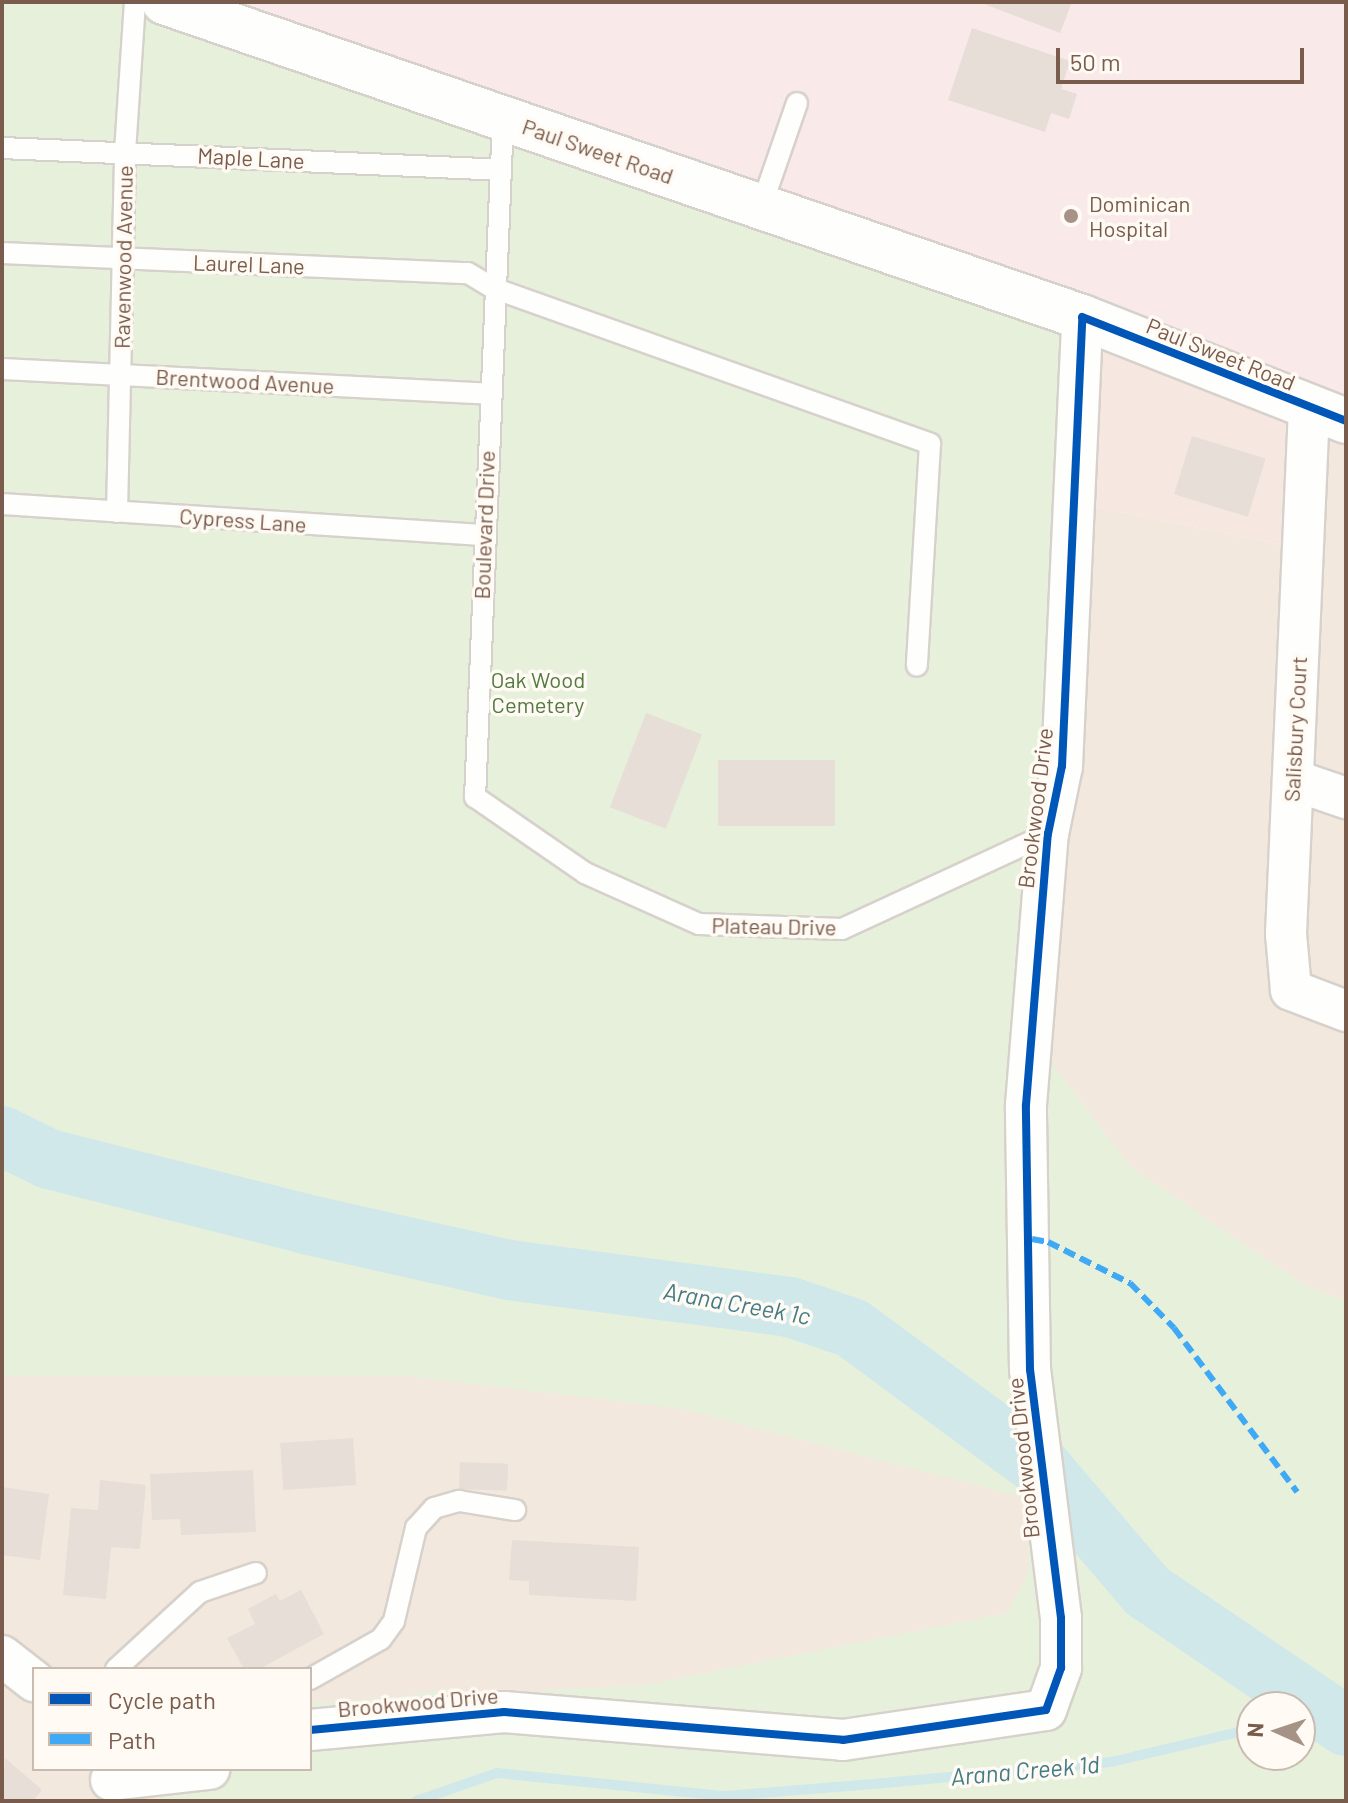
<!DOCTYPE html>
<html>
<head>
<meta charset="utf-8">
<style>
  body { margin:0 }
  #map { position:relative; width:1348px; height:1803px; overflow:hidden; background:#f9f5f0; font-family:Barlow,sans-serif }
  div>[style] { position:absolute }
  .residential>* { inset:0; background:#f2e8de }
  .commercial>* { inset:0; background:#f6e8e1 }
  .medical>* { inset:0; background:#fae9e9 }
  .green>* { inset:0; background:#e7f0db }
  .stream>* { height:10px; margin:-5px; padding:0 5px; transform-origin:5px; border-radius:5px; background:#d0e8ea }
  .river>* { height:60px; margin:-30px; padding:0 30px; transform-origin:30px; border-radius:30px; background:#d0e8ea }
  .building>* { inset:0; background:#e6ded7; transform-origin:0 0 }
  .roads { filter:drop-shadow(2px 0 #d7d1cb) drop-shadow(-2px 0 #d7d1cb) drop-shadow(0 2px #d7d1cb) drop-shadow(0 -2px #d7d1cb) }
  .lane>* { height:20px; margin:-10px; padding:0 10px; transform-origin:10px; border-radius:10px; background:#fefefd }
  .street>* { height:40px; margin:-20px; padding:0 20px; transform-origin:20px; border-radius:20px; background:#fefefd }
  .secondary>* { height:44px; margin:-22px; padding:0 22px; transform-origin:22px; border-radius:22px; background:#fefefd }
  .quiet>* { height:6px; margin-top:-3px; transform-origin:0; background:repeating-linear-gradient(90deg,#3fa9f5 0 12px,transparent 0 18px) }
  .cycleway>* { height:8px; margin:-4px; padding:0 4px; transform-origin:4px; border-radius:4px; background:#0057b8 }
  .dots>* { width:22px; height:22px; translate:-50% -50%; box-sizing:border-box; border:4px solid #fffaf3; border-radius:50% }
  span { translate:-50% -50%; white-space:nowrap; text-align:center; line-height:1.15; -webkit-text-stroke:7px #fffaf3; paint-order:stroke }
  .street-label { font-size:22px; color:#7a5c4d }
  .poi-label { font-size:22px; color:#7a5c4d }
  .left { translate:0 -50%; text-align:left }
  .park-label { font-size:22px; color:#537a41 }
  .water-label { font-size:24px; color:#437c86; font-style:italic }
  .frame { position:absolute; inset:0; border:4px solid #7a5c4d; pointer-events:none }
  .legend { position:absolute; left:32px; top:1667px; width:280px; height:104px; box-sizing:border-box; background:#fffaf3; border:2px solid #cabbb1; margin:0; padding:10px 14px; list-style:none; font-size:24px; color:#7a5c4d }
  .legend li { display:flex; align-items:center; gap:16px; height:40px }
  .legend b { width:40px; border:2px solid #cabbb1 }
  .north { position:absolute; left:1236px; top:1691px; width:80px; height:80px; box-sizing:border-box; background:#fffaf3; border:2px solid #cabbb1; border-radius:50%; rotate:273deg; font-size:22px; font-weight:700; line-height:32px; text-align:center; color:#7a5c4d }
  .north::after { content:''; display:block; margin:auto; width:28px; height:36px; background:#a69286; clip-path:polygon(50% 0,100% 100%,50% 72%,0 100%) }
  .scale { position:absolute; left:1056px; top:48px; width:248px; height:36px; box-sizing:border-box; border:4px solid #7a5c4d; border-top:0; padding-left:10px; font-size:24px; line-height:28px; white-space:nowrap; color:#7a5c4d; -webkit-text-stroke:6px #fffaf3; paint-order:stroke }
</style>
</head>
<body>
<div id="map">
  <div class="residential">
    <div style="clip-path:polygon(1308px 403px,1346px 417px,1346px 1301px,1044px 1191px,1044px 909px,1080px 504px,1301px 549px)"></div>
    <div style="clip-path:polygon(evenodd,2px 1166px,707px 1286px,1346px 1700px,1346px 1801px,2px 1801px,2px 1166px,34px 1669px,310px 1669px,310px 1769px,34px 1769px,34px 1669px,2px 1166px,1252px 1707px,1300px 1707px,1300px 1755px,1252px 1755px,1252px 1707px)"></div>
  </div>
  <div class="commercial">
    <div style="clip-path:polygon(1087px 323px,1308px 403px,1302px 549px,1080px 504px)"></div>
  </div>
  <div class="medical">
    <div style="clip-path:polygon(192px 2px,1346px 2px,1346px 417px)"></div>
  </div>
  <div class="green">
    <div style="clip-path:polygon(evenodd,2px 2px,191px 2px,1087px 323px,1044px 1053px,1131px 1167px,1306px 1286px,1346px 1301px,1346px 1801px,158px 1801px,148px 1769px,310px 1769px,310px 1703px,395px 1698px,444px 1689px,472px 1694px,645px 1685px,1007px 1613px,1029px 1572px,1026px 1498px,682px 1409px,407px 1376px,2px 1376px,2px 2px,1252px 1707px,1300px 1707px,1300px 1755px,1252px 1755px,1252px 1707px)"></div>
  </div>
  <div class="stream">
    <div style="left:1300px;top:1718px;width:23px;rotate:-13deg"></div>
    <div style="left:416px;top:1801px;width:86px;rotate:-19.1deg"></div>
    <div style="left:497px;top:1773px;width:229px;rotate:5.8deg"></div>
    <div style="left:725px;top:1796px;width:149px;rotate:-4.6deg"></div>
    <div style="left:874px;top:1784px;width:238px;rotate:-5.3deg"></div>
    <div style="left:1111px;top:1762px;width:145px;rotate:-13.2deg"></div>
  </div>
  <div class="river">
    <div style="left:2px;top:1136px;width:52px;rotate:26.1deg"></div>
    <div style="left:49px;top:1159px;width:264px;rotate:14.2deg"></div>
    <div style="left:305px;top:1224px;width:209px;rotate:12.7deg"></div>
    <div style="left:509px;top:1270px;width:283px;rotate:7.5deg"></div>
    <div style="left:790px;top:1307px;width:65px;rotate:18.7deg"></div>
    <div style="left:852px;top:1328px;width:236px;rotate:36.4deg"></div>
    <div style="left:1042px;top:1468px;width:162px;rotate:49.5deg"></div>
    <div style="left:1147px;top:1591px;width:240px;rotate:34.2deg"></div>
  </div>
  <div class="building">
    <div style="clip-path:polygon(979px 2px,1072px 2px,1060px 33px)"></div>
    <div style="clip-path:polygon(972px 28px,1070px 61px,1061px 89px,1077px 94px,1069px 119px,1051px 113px,1045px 132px,948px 100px)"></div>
    <div style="left:1192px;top:436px;width:77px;height:61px;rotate:17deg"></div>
    <div style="left:646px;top:713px;width:60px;height:101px;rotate:21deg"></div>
    <div style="left:718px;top:760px;width:117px;height:66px"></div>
    <div style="left:353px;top:1438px;width:47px;height:73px;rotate:86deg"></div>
    <div style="left:460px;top:1462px;width:48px;height:27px;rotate:2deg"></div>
    <div style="clip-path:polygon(253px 1470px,256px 1532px,181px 1535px,180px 1519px,152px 1520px,150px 1474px)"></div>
    <div style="clip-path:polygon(100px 1480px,146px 1485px,140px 1549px,111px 1547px,106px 1599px,63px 1595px,71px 1508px,98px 1510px)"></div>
    <div style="clip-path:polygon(2px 1487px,49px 1494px,40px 1560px,2px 1555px)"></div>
    <div style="clip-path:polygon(512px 1540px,639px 1547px,636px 1601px,529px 1595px,529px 1581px,509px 1580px)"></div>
    <div style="clip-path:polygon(301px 1590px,324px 1634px,259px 1669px,244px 1669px,227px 1638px,255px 1624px,248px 1609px,276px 1594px,280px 1601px)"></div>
    <div style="clip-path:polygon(5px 1758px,42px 1790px,33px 1801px,2px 1801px)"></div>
  </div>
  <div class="roads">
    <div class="lane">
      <div style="left:503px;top:119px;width:679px;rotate:92.36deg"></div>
      <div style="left:475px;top:797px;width:134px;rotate:34.6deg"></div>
      <div style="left:585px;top:873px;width:125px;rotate:24.1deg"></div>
      <div style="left:699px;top:924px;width:143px;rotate:2deg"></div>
      <div style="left:842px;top:929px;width:227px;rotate:-24.8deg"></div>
      <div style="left:2px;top:148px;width:498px;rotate:2.5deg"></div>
      <div style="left:761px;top:207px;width:110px;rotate:-70.9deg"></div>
      <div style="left:2px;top:253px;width:466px;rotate:2.5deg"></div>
      <div style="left:468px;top:273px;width:29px;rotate:31deg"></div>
      <div style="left:493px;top:288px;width:464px;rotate:19.6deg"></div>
      <div style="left:930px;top:444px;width:222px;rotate:93.4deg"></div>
      <div style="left:2px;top:369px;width:488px;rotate:2.9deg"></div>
      <div style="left:2px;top:504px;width:483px;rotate:3.7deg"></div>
      <div style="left:117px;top:512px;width:360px;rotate:-88.7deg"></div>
      <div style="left:125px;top:152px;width:150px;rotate:-86.2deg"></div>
      <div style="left:116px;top:1669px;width:114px;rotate:-42.5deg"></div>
      <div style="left:200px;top:1592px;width:59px;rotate:-18.7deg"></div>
      <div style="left:310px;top:1679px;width:81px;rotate:-29.4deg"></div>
      <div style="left:381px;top:1639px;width:22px;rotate:-54deg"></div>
      <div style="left:394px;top:1621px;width:96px;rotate:-76.7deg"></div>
      <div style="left:416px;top:1528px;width:27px;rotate:-48deg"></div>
      <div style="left:434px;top:1508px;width:26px;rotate:-16deg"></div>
      <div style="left:459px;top:1501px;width:57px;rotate:9.1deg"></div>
    </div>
    <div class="street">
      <div style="left:1309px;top:409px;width:526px;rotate:92.51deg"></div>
      <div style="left:1286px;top:934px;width:56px;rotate:84.9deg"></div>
      <div style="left:1291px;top:990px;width:59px;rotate:20.9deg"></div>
      <div style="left:1293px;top:780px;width:56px;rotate:18.8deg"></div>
      <div style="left:2px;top:1656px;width:41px;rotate:38deg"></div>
      <div style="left:310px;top:1730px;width:195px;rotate:-5.3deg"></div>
      <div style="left:504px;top:1712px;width:340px;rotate:4.7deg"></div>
      <div style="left:843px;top:1740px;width:205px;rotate:-8.4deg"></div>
      <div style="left:1046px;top:1710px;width:45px;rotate:-70.3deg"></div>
      <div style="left:1061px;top:1668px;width:50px;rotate:-90deg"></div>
      <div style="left:1061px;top:1618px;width:250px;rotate:-97.1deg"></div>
      <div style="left:1030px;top:1370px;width:265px;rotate:-90.9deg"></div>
      <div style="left:1026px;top:1105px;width:272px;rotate:-85.4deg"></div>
      <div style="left:1048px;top:834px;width:69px;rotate:-78.4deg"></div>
      <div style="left:1062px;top:766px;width:449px;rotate:-87.4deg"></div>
      <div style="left:111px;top:1780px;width:99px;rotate:-6.4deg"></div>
    </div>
    <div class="secondary">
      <div style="left:164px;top:2px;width:971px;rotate:18.94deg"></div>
      <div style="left:1082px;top:317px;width:284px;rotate:21.5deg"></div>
    </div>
  </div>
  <div class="quiet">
    <div style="left:1032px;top:1239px;width:16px;rotate:11deg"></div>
    <div style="left:1048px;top:1242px;width:92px;rotate:26.6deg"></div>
    <div style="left:1130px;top:1283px;width:63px;rotate:45.6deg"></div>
    <div style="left:1174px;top:1328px;width:205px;rotate:53.1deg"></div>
  </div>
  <div class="cycleway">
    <div style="left:310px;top:1730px;width:195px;rotate:-5.3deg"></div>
    <div style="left:504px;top:1712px;width:340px;rotate:4.7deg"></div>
    <div style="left:843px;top:1740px;width:205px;rotate:-8.4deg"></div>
    <div style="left:1046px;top:1710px;width:45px;rotate:-70.3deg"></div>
    <div style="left:1061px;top:1668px;width:50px;rotate:-90deg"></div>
    <div style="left:1061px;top:1618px;width:250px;rotate:-97.1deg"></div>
    <div style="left:1030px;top:1370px;width:265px;rotate:-90.9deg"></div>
    <div style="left:1026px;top:1105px;width:272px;rotate:-85.4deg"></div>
    <div style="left:1048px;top:834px;width:69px;rotate:-78.4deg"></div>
    <div style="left:1062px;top:766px;width:449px;rotate:-87.4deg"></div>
    <div style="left:1082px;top:317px;width:284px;rotate:21.5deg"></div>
  </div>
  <div class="dots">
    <div style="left:1071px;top:216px;background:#a69286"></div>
  </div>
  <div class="street-label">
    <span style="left:598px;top:151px;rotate:19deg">Paul Sweet Road</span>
    <span style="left:251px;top:158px;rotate:3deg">Maple Lane</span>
    <span style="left:123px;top:257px;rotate:-89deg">Ravenwood Avenue</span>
    <span style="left:249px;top:264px;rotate:2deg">Laurel Lane</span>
    <span style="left:1221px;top:354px;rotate:22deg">Paul Sweet Road</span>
    <span style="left:245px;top:381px;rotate:3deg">Brentwood Avenue</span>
    <span style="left:243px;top:520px;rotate:4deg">Cypress Lane</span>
    <span style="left:484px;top:525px;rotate:-88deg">Boulevard Drive</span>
    <span style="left:1295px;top:729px;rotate:-87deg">Salisbury Court</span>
    <span style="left:1035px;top:808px;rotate:-83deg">Brookwood Drive</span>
    <span style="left:774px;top:926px;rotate:1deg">Plateau Drive</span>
    <span style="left:1023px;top:1458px;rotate:-96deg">Brookwood Drive</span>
    <span style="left:418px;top:1702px;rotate:-5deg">Brookwood Drive</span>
  </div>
  <div class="poi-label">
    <span class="left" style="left:1089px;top:216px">Dominican<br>Hospital</span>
  </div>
  <div class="park-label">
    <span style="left:538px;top:692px">Oak Wood<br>Cemetery</span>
  </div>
  <div class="water-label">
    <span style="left:737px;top:1303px;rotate:10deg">Arana Creek 1c</span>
    <span style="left:1025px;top:1770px;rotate:-5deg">Arana Creek 1d</span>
  </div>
  <div class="frame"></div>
  <ul class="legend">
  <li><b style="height:10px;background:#0057b8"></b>Cycle path</li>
  <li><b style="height:10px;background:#3fa9f5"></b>Path</li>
  </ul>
  <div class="north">N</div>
  <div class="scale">50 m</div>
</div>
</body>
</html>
